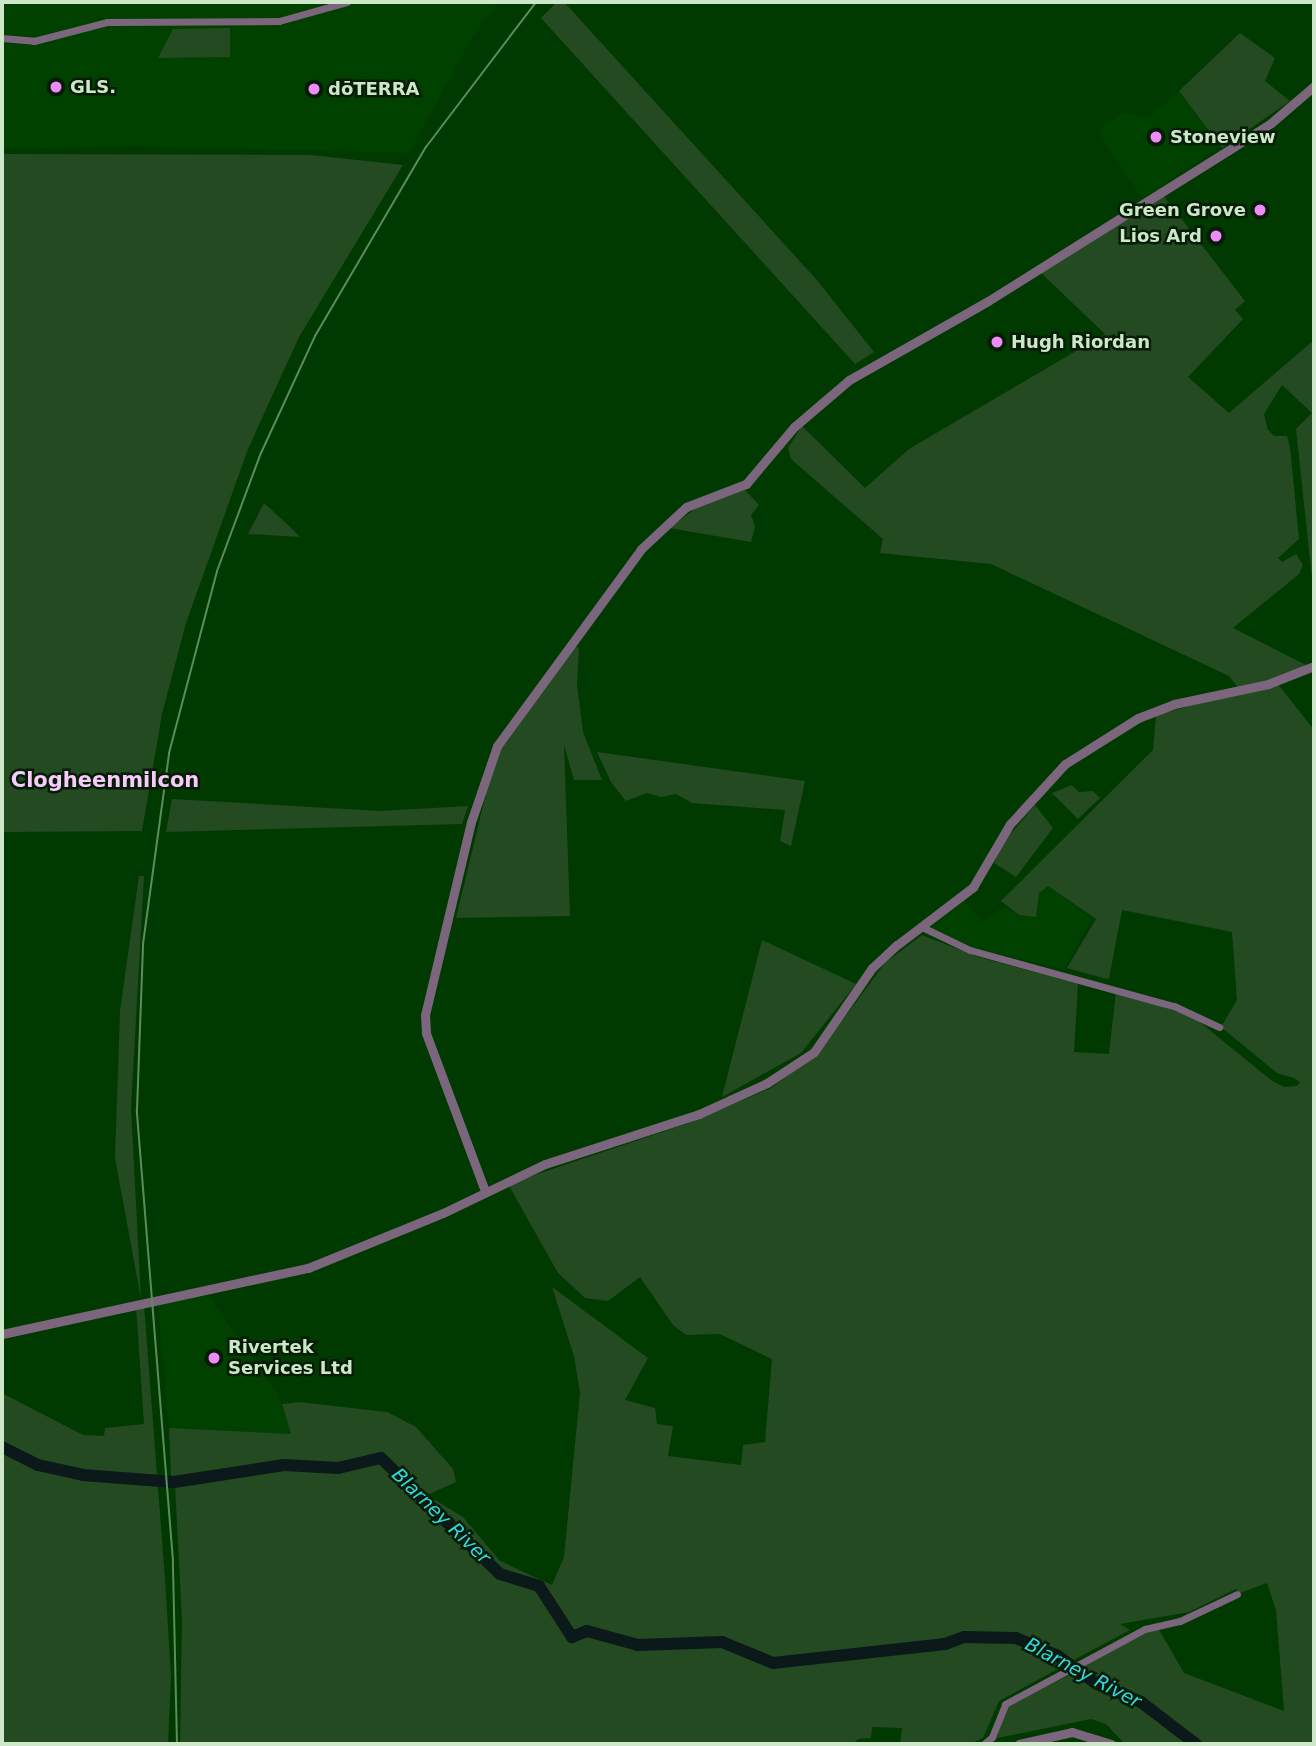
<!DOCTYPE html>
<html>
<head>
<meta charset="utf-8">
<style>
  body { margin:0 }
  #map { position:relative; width:1316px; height:1746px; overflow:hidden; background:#003a01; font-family:"DejaVu Sans",sans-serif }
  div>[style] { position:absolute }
  .built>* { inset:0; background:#004100 }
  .green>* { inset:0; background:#244a22 }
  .river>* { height:12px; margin:-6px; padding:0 6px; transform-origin:6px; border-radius:6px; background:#0b191a }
  .minor>* { height:7px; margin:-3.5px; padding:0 3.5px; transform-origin:3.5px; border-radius:3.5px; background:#7c667e }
  .tertiary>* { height:9px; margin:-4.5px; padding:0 4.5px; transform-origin:4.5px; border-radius:4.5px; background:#7c667e }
  .rail>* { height:2px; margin:-1px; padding:0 1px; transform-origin:1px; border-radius:1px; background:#5e8b5e }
  .dots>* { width:19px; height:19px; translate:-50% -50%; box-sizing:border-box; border:4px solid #061c06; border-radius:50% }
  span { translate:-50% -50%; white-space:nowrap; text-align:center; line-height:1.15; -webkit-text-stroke:5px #061c06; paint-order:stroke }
  .poi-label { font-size:18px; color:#cce8c9; font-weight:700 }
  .left { translate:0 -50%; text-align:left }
  .right { translate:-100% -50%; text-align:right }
  .water-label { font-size:19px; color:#31d8e4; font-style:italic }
  .quarter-label { font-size:21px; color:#f7cbfc; font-weight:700 }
  .frame { position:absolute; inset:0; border:4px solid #cce8c9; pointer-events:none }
</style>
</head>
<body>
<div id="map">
  <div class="built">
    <div style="clip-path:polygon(2px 2px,500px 2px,475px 32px,409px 153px,129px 146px,2px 149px)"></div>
    <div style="clip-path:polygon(1179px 91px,1220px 147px,1143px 199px,1097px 130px,1121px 114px,1151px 116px)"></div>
    <div style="clip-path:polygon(1048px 886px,1092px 919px,1064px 969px,972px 948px,930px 928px,964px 901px,983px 922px,1004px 906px,1019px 915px)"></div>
    <div style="clip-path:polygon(208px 1295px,277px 1392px,292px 1434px,169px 1428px,158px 1304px)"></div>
  </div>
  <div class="green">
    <div style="clip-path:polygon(557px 2px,564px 2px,816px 279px,874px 352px,855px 364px,541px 18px)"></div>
    <div style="clip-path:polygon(230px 28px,230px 57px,158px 58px,173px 29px)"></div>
    <div style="clip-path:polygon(1240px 33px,1275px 58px,1265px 81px,1290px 101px,1222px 148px,1179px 91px)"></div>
    <div style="clip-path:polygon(2px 154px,311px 155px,403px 165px,299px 337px,248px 449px,186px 623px,162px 714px,142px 831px,2px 832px)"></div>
    <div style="clip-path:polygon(1163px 195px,1245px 301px,1235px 310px,1243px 319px,1188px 377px,1229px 413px,1314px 340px,1314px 597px,1296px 429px,1312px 413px,1282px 385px,1264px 414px,1268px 430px,1274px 436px,1287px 436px,1290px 447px,1299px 539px,1278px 558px,1282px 562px,1296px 554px,1303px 565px,1299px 574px,1233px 628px,1310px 667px,1241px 691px,1229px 676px,991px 564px,880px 553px,883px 539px,791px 459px,788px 448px,802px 426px,865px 488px,909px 449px,1105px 334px,1040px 272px)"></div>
    <div style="clip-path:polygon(745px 490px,759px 505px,751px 515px,755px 527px,751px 542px,669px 528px,695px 509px)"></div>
    <div style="clip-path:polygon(264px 503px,287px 524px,300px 537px,248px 534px)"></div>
    <div style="clip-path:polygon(574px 646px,579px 648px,577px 685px,583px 732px,602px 780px,574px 780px,564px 745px,570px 916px,456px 918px,495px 756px)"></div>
    <div style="clip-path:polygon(1277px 683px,1314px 730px,1314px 1744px,1125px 1744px,1106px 1724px,1091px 1719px,997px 1738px,1004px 1710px,1015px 1702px,1074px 1673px,1080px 1677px,1087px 1675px,1078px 1667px,1158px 1628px,1184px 1673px,1284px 1711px,1276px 1610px,1267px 1583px,1240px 1593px,1236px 1589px,1189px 1612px,1120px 1624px,1130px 1630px,1068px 1663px,1021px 1640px,965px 1637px,1014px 1642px,1065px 1665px,999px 1701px,983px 1738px,970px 1744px,900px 1744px,902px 1728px,872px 1727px,871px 1738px,858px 1739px,853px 1744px,180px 1744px,182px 1620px,175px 1485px,232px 1476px,283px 1469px,337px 1471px,380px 1460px,489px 1567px,500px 1575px,538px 1586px,571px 1639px,588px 1633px,637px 1648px,722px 1643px,759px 1657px,726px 1640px,637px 1642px,589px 1628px,572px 1636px,541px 1583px,502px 1570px,381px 1454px,338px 1464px,287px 1460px,171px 1477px,169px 1428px,291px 1434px,282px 1404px,299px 1402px,387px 1412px,416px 1427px,453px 1469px,456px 1482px,427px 1495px,463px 1517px,500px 1561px,552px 1585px,564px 1557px,580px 1393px,574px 1356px,552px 1287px,648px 1358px,625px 1400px,655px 1408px,657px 1424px,673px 1426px,668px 1456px,741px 1465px,743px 1445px,765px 1442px,772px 1359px,720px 1334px,686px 1335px,673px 1325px,640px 1277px,608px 1301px,585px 1298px,558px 1273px,508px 1184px,692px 1122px,771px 1088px,819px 1052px,885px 963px,922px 935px,978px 957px,1078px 984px,1074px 1052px,1109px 1054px,1116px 991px,1195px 1018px,1272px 1081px,1284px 1087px,1297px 1086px,1300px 1082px,1294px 1078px,1277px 1073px,1221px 1027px,1237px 1000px,1232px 932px,1122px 910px,1109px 979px,1103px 978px,1067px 968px,1096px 919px,1048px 886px,1039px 893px,1036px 917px,1019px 915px,1001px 901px,1153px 750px,1156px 715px)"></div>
    <div style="clip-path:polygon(597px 752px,805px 781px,791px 846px,780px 841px,785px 810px,692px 803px,676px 794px,661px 797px,647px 793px,626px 801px,611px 782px)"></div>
    <div style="clip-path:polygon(1072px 785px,1079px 792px,1093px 791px,1100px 798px,1078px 819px,1052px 793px)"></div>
    <div style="clip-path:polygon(172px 799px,380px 811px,468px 806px,462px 824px,166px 832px)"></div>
    <div style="clip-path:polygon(1035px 805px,1053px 828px,1016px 877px,994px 863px,1003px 843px)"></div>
    <div style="clip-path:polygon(139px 876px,144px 876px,131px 1108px,141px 1299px,115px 1158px,120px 1011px)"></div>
    <div style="clip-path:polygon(762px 940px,856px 984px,801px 1053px,722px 1097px)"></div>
    <div style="clip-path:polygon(144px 1305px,165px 1579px,171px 1676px,168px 1744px,2px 1744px,2px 1393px,83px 1435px,104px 1436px,105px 1428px,144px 1424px,136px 1306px)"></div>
  </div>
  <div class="river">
    <div style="left:2px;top:1447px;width:40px;rotate:26.6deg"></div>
    <div style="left:38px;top:1465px;width:46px;rotate:12.5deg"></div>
    <div style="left:83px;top:1475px;width:91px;rotate:4.4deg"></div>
    <div style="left:174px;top:1482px;width:111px;rotate:-8.8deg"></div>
    <div style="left:284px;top:1465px;width:54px;rotate:3.2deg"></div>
    <div style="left:338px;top:1468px;width:44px;rotate:-13.1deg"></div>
    <div style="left:381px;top:1458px;width:166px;rotate:44.3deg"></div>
    <div style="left:500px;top:1574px;width:41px;rotate:17.1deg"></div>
    <div style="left:539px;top:1586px;width:61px;rotate:57.1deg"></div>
    <div style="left:572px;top:1637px;width:16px;rotate:-22deg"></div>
    <div style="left:587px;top:1631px;width:53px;rotate:15.4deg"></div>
    <div style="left:638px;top:1645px;width:84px;rotate:-2deg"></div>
    <div style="left:722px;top:1642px;width:55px;rotate:22.4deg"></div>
    <div style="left:773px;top:1663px;width:173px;rotate:-6.3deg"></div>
    <div style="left:945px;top:1644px;width:20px;rotate:-20deg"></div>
    <div style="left:964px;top:1637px;width:52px;rotate:1.1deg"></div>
    <div style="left:1016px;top:1638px;width:46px;rotate:23.2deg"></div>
    <div style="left:1058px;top:1656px;width:48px;rotate:35.7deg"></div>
    <div style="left:1097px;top:1684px;width:48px;rotate:22.2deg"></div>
    <div style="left:1141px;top:1702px;width:69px;rotate:37.4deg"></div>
  </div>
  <div class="minor">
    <div style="left:2px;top:38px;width:32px;rotate:5deg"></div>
    <div style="left:34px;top:41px;width:75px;rotate:-14.6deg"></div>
    <div style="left:107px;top:22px;width:172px;rotate:-0.3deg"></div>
    <div style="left:279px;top:21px;width:71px;rotate:-15.6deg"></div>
    <div style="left:924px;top:928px;width:51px;rotate:25.6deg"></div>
    <div style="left:970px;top:950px;width:212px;rotate:15.4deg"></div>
    <div style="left:1174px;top:1006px;width:50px;rotate:25deg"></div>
    <div style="left:984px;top:1744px;width:11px;rotate:-41deg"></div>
    <div style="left:992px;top:1737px;width:35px;rotate:-68deg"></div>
    <div style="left:1005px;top:1704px;width:159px;rotate:-28.2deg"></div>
    <div style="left:1145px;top:1629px;width:36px;rotate:-13deg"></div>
    <div style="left:1180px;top:1621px;width:63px;rotate:-25.3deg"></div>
  </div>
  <div class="tertiary">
    <div style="left:485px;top:1191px;width:169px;rotate:-110.5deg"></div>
    <div style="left:426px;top:1033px;width:18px;rotate:-93deg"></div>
    <div style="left:425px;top:1015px;width:198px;rotate:-76.6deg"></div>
    <div style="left:471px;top:822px;width:80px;rotate:-71.1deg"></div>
    <div style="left:497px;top:746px;width:244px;rotate:-53.8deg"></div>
    <div style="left:641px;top:549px;width:62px;rotate:-43deg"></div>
    <div style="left:686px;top:507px;width:64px;rotate:-21deg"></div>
    <div style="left:746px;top:484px;width:75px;rotate:-49.9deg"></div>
    <div style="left:794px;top:427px;width:72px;rotate:-40.5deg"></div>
    <div style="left:849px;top:380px;width:160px;rotate:-29.6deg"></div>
    <div style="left:988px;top:301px;width:284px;rotate:-32.1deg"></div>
    <div style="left:1229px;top:150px;width:50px;rotate:-32.7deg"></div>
    <div style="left:1271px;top:123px;width:57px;rotate:-40.7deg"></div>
    <div style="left:2px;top:1334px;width:313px;rotate:-12.2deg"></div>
    <div style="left:308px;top:1268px;width:146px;rotate:-22.2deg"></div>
    <div style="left:443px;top:1213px;width:113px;rotate:-25.7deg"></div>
    <div style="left:545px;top:1164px;width:162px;rotate:-18deg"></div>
    <div style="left:699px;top:1114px;width:75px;rotate:-24.5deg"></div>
    <div style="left:767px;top:1083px;width:56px;rotate:-33.4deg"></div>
    <div style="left:814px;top:1052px;width:102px;rotate:-55.4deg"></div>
    <div style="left:872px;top:968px;width:34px;rotate:-43deg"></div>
    <div style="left:897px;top:945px;width:96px;rotate:-37.3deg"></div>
    <div style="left:973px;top:887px;width:73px;rotate:-59.6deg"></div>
    <div style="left:1010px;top:824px;width:81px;rotate:-47.5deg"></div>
    <div style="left:1065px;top:764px;width:86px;rotate:-32.2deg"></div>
    <div style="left:1138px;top:718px;width:39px;rotate:-21deg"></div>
    <div style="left:1174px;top:704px;width:96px;rotate:-12deg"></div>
    <div style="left:1268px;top:684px;width:49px;rotate:-21.4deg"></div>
    <div style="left:1019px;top:1744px;width:54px;rotate:-12.8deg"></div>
    <div style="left:1072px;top:1732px;width:41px;rotate:17.1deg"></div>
  </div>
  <div class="rail">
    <div style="left:177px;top:1744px;width:183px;rotate:-91.3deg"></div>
    <div style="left:173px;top:1561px;width:452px;rotate:-94.6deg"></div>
    <div style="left:137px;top:1110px;width:166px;rotate:-87.9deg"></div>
    <div style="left:143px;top:944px;width:193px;rotate:-82.2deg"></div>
    <div style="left:169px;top:753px;width:188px;rotate:-75.2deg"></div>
    <div style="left:217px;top:571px;width:126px;rotate:-69.6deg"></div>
    <div style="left:261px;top:453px;width:129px;rotate:-65.2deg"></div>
    <div style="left:315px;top:336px;width:219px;rotate:-59.6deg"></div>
    <div style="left:426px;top:147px;width:182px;rotate:-52.8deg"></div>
  </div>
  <div class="dots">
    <div style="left:56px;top:87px;background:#ed8cf9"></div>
    <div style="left:314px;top:89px;background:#ed8cf9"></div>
    <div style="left:1156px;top:137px;background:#ed8cf9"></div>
    <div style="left:1260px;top:210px;background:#ed8cf9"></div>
    <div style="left:1216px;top:236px;background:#ed8cf9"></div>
    <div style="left:997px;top:342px;background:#ed8cf9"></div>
    <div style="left:214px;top:1358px;background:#ed8cf9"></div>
  </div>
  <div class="poi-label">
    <span class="left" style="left:70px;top:87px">GLS.</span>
    <span class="left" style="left:328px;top:89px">dōTERRA</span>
    <span class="left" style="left:1170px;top:137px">Stoneview</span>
    <span class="right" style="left:1246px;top:210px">Green Grove</span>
    <span class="right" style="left:1202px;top:236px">Lios Ard</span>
    <span class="left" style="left:1011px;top:342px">Hugh Riordan</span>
    <span class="left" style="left:228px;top:1358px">Rivertek<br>Services Ltd</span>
  </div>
  <div class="water-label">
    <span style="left:441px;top:1516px;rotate:44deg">Blarney River</span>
    <span style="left:1083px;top:1673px;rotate:28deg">Blarney River</span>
  </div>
  <div class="quarter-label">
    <span style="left:105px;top:780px">Clogheenmilcon</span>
  </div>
  <div class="frame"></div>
</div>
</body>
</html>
